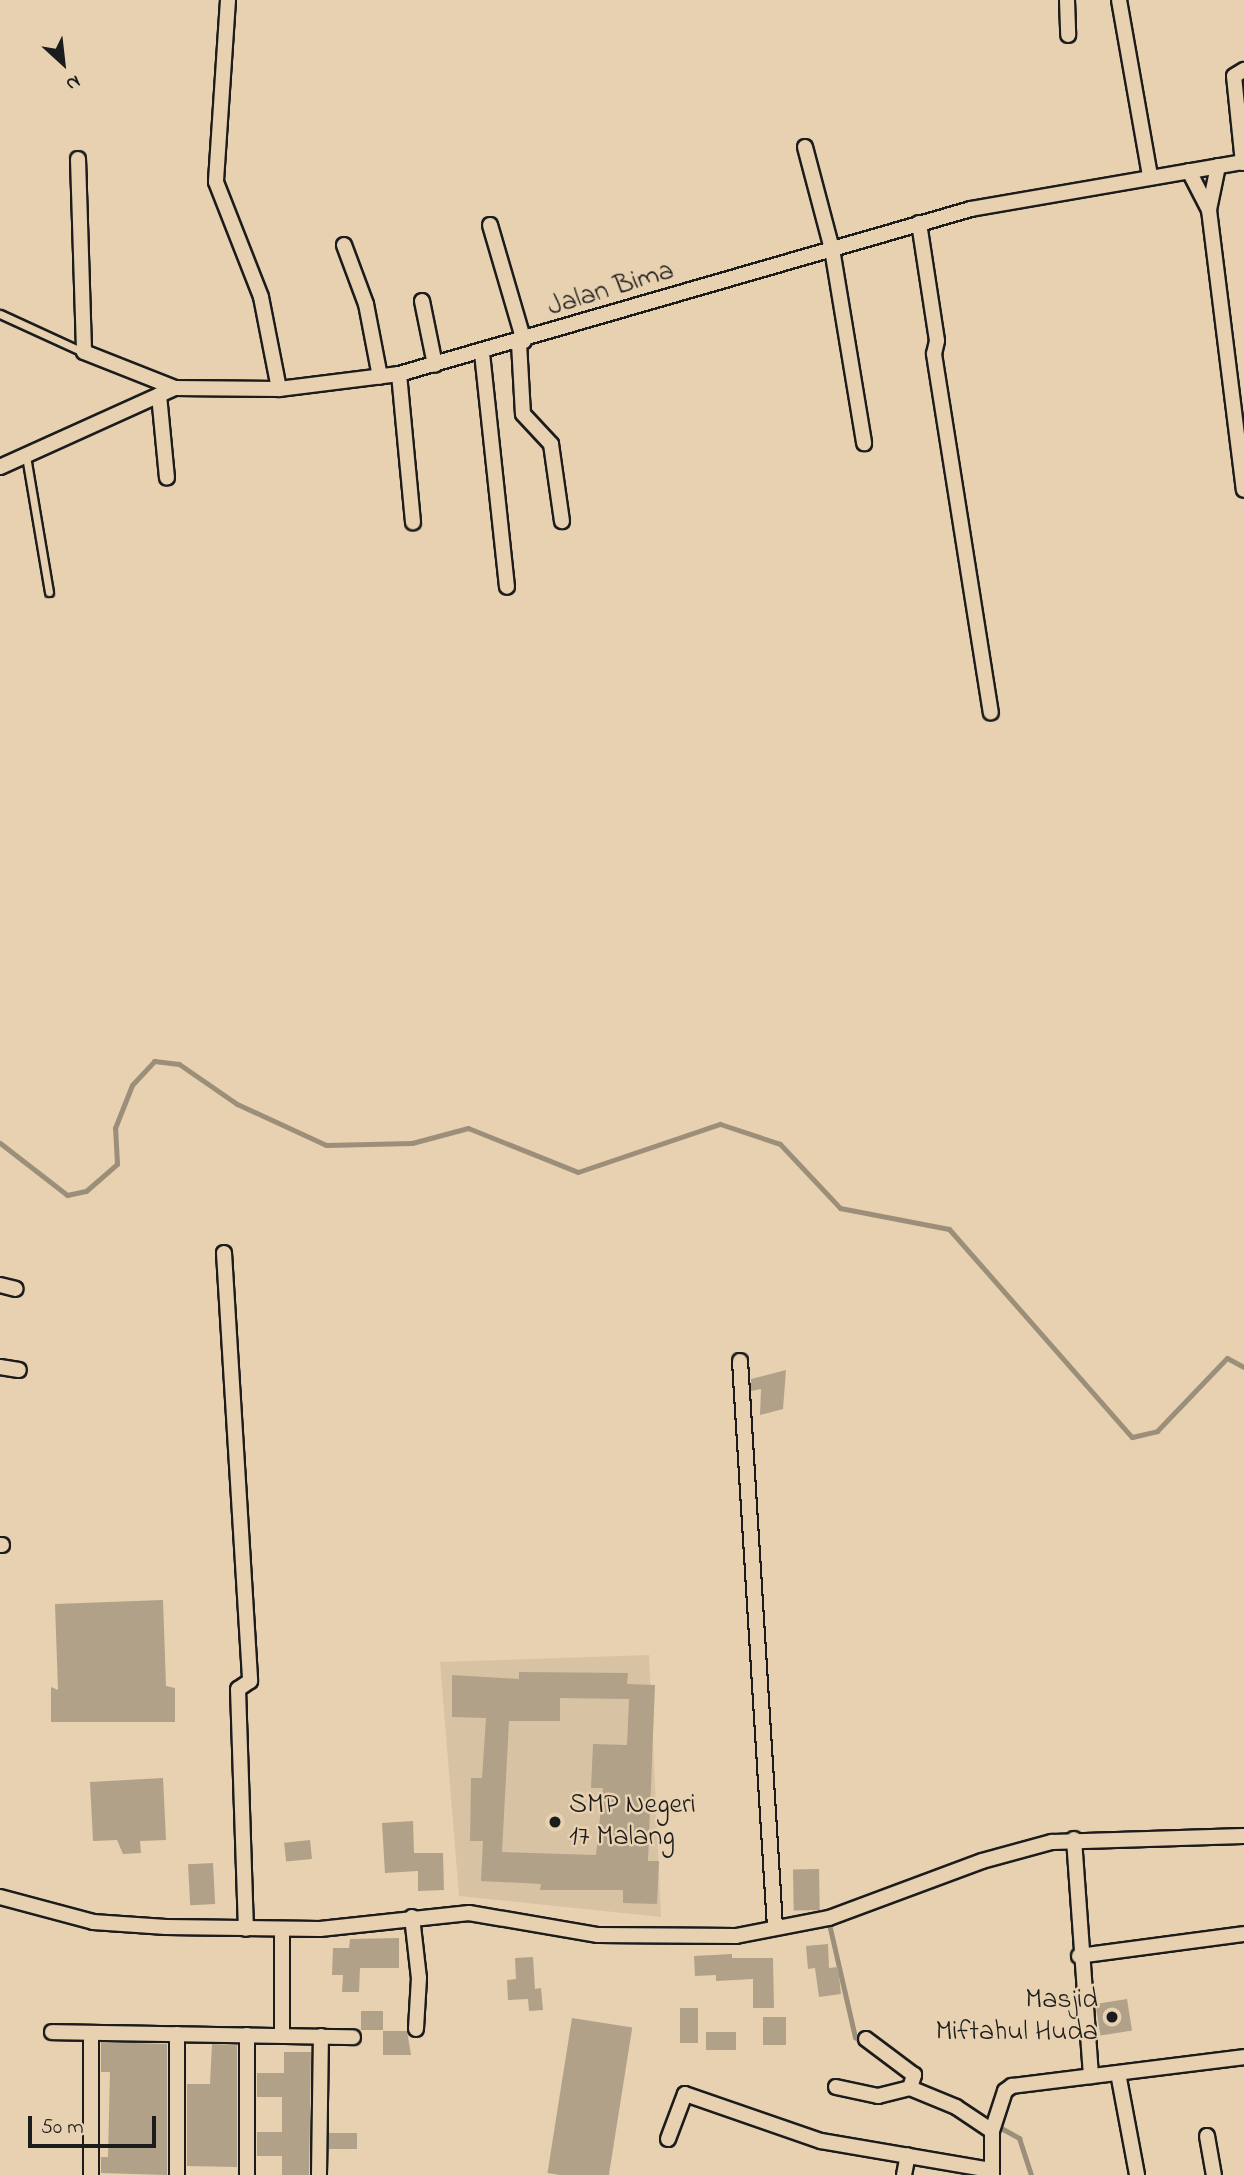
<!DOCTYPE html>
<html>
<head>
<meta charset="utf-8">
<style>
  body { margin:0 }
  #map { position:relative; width:1244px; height:2175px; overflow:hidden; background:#e7d1b0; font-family:"Indie Flower",sans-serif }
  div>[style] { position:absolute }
  .built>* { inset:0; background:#d7c3a4 }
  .stream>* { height:5px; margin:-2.5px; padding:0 2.5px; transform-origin:2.5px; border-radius:2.5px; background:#9c8f7a }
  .building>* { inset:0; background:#b1a189; transform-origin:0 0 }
  .roads { filter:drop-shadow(2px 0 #1c1c1c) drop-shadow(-2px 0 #1c1c1c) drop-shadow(0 2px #1c1c1c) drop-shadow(0 -2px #1c1c1c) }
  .lane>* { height:7px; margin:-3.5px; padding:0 3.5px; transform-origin:3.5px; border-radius:3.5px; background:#e7d1b0 }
  .street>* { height:14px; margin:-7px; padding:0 7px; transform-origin:7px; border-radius:7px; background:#e7d1b0 }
  .dots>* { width:19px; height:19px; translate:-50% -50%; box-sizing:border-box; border:4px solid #e7d1b0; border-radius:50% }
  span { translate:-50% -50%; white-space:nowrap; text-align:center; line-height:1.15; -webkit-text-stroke:5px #e7d1b0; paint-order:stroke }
  .street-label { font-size:28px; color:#1c1c1c }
  .poi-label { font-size:28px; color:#1c1c1c }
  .left { translate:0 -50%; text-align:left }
  .right { translate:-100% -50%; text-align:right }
  .north { position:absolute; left:28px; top:28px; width:70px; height:70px; -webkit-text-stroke:5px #e7d1b0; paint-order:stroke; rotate:153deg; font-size:19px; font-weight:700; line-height:28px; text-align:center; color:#1c1c1c }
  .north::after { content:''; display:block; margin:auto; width:24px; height:32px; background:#1c1c1c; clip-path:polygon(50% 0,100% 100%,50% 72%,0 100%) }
  .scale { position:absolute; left:28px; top:2116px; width:128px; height:32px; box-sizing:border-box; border:4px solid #1c1c1c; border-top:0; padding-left:9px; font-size:21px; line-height:24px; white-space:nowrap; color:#1c1c1c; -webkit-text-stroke:5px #e7d1b0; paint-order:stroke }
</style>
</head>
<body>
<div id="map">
  <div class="built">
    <div style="clip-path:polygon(649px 1655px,661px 1917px,459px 1896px,440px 1662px)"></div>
  </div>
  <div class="stream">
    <div style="left:0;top:1143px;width:85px;rotate:37.8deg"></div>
    <div style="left:67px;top:1195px;width:19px;rotate:-12deg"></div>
    <div style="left:86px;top:1191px;width:41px;rotate:-41.1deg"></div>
    <div style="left:117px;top:1164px;width:36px;rotate:-93deg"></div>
    <div style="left:115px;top:1128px;width:46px;rotate:-68.4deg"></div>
    <div style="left:132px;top:1085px;width:33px;rotate:-47deg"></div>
    <div style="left:154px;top:1061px;width:25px;rotate:7deg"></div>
    <div style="left:179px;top:1064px;width:70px;rotate:34.6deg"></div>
    <div style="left:237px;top:1104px;width:98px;rotate:24.7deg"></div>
    <div style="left:326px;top:1145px;width:86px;rotate:-1.3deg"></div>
    <div style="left:412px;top:1143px;width:58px;rotate:-15deg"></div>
    <div style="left:468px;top:1128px;width:118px;rotate:21.8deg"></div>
    <div style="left:578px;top:1172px;width:150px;rotate:-18.7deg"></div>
    <div style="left:720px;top:1124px;width:63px;rotate:18.4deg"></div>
    <div style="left:780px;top:1144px;width:88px;rotate:46.8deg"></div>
    <div style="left:840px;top:1208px;width:111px;rotate:10.9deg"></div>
    <div style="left:949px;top:1229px;width:277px;rotate:48.7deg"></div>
    <div style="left:1132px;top:1437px;width:26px;rotate:-13deg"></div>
    <div style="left:1157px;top:1431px;width:101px;rotate:-46.2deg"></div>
    <div style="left:1227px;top:1358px;width:19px;rotate:28deg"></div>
    <div style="left:830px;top:1928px;width:112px;rotate:77.1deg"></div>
    <div style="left:855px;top:2037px;width:17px;rotate:36deg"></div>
    <div style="left:1001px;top:2128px;width:21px;rotate:29deg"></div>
    <div style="left:1019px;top:2138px;width:39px;rotate:72deg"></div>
  </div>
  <div class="building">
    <div style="clip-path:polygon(786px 1370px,783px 1409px,760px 1415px,761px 1389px,751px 1391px,751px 1379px)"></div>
    <div style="clip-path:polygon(163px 1600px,166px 1686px,175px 1688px,175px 1722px,51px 1722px,51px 1687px,58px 1690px,55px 1604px)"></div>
    <div style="clip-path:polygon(evenodd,519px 1672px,628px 1673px,627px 1684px,655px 1685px,648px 1861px,659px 1861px,657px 1904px,623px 1903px,623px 1890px,540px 1890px,541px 1884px,481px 1881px,483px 1841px,470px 1841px,471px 1778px,482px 1778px,486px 1718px,452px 1717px,452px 1675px,519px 1679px,519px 1672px,560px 1698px,629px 1699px,627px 1745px,593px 1744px,591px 1788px,603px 1788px,596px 1855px,502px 1852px,509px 1721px,560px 1721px,560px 1698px)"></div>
    <div style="clip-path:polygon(163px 1778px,166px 1840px,140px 1841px,141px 1853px,123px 1854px,117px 1840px,93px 1841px,90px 1782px)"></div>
    <div style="clip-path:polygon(413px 1821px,414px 1853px,443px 1853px,444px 1890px,418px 1891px,418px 1871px,385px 1873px,382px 1823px)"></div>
    <div style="left:310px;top:1840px;width:19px;height:26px;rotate:84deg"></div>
    <div style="left:213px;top:1863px;width:41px;height:25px;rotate:87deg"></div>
    <div style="left:819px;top:1869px;width:41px;height:26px;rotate:89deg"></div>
    <div style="clip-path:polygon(399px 1938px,399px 1968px,360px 1968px,359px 1992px,342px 1992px,343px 1975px,332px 1975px,333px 1948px,349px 1948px,350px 1939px)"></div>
    <div style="clip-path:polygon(828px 1944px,829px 1968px,838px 1967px,841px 1994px,819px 1997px,815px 1968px,808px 1969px,806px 1946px)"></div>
    <div style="clip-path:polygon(732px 1954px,732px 1958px,773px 1958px,774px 2008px,753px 2008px,753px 1979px,716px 1981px,716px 1975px,695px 1976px,694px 1956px)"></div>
    <div style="clip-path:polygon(533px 1957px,535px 1989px,541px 1988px,543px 2010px,529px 2011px,528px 1999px,508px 2000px,507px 1980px,516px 1979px,515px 1958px)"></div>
    <div style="left:1127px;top:1999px;width:32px;height:32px;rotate:81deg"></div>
    <div style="left:680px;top:2008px;width:18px;height:35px"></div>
    <div style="left:361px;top:2011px;width:22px;height:19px"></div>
    <div style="left:786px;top:2017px;width:28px;height:23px;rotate:90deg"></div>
    <div style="left:572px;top:2018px;width:61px;height:157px;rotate:9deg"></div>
    <div style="clip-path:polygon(383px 2031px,407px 2031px,411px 2055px,383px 2055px)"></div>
    <div style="left:736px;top:2032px;width:18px;height:30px;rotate:90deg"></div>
    <div style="clip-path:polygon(101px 2042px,167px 2044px,167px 2175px,101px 2173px,101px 2157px,108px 2157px,110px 2072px,101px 2072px)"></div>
    <div style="clip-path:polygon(212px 2044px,237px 2045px,237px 2167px,187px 2166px,187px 2084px,210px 2084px)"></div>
    <div style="clip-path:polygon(284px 2052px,311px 2052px,309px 2175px,282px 2175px,282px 2156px,257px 2156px,257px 2132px,282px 2132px,282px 2097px,257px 2097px,257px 2073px,284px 2073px)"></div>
    <div style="left:357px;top:2133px;width:16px;height:28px;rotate:90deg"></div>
  </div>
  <div class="roads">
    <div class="lane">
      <div style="left:0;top:314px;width:91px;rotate:24.6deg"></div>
      <div style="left:26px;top:456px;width:138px;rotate:80.4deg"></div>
    </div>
    <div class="street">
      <div style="left:228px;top:0;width:182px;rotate:93.8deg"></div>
      <div style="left:216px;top:182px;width:123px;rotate:68.6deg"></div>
      <div style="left:261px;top:297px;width:94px;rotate:78.9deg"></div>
      <div style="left:1067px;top:0;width:35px;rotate:88deg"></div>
      <div style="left:1119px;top:0;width:179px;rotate:80deg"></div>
      <div style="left:805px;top:147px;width:106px;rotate:75.2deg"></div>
      <div style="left:832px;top:249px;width:197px;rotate:80.6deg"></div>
      <div style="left:78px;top:159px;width:193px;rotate:88.2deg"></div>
      <div style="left:84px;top:352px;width:98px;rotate:21.6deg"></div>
      <div style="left:1243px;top:163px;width:87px;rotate:-95.9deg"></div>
      <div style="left:1234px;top:76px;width:12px;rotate:-31deg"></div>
      <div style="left:1218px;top:166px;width:45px;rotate:101.6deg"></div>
      <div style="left:1209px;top:210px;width:282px;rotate:82.9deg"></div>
      <div style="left:1189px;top:171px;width:44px;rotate:62.9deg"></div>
      <div style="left:919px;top:223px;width:119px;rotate:81.3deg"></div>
      <div style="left:937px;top:341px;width:13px;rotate:103deg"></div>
      <div style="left:934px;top:354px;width:363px;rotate:81deg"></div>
      <div style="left:490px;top:225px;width:121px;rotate:73.7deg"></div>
      <div style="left:344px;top:245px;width:63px;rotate:69.6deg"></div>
      <div style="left:366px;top:304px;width:74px;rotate:79.1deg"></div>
      <div style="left:422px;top:301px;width:65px;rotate:78.5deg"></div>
      <div style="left:519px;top:343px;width:71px;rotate:86.8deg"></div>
      <div style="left:523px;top:414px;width:41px;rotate:47deg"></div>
      <div style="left:551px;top:444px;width:78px;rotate:81.9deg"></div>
      <div style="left:482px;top:353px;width:235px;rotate:83.9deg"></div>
      <div style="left:399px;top:374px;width:149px;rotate:84.6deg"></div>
      <div style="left:159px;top:395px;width:83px;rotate:84.5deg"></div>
      <div style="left:0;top:467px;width:192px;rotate:-24.3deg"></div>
      <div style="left:175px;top:388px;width:104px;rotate:0.6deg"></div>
      <div style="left:279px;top:389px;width:121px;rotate:-7.1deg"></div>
      <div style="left:399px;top:374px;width:595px;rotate:-16.09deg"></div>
      <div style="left:971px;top:209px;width:277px;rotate:-9.8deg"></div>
      <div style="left:224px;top:1253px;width:429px;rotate:86.5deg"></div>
      <div style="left:250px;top:1681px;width:14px;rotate:146deg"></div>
      <div style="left:238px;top:1689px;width:240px;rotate:88.1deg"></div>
      <div style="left:0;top:1285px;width:16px;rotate:14deg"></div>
      <div style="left:740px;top:1361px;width:566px;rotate:86.46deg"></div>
      <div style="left:0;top:1367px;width:19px;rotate:9deg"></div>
      <div style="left:0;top:1545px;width:2px"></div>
      <div style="left:1074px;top:1839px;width:238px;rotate:85.9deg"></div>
      <div style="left:0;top:1897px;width:96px;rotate:15deg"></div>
      <div style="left:93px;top:1922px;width:73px;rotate:3.9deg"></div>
      <div style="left:166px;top:1927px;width:154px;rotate:0.7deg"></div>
      <div style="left:320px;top:1929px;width:150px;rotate:-6.1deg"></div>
      <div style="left:469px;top:1913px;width:131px;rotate:9.7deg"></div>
      <div style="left:598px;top:1935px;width:138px;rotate:0.4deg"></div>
      <div style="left:736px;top:1936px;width:95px;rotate:-11deg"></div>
      <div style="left:829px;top:1918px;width:163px;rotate:-20.4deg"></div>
      <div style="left:982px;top:1861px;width:73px;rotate:-15.2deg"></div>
      <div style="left:1052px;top:1842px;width:192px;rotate:-1.8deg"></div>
      <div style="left:412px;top:1917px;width:61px;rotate:83.5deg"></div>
      <div style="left:419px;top:1978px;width:51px;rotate:93.4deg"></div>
      <div style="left:1079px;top:1956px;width:166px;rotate:-7.6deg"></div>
      <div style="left:52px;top:2032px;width:301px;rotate:1deg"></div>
      <div style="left:177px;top:2034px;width:141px;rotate:90deg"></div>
      <div style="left:247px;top:2035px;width:140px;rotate:90deg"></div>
      <div style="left:282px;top:2036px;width:106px;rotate:-90deg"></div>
      <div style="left:1118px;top:2073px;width:104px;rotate:79.4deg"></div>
      <div style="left:836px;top:2087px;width:43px;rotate:12.1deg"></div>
      <div style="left:878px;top:2096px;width:33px;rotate:-14deg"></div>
      <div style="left:910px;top:2088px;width:14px;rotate:-73deg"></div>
      <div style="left:914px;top:2075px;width:60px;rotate:-143.1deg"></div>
      <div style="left:910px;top:2088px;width:50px;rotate:22.4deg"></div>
      <div style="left:956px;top:2107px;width:43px;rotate:33.7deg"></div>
      <div style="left:1207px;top:2136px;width:40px;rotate:80deg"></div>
      <div style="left:668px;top:2139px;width:48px;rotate:-69.3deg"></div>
      <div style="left:685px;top:2094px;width:144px;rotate:19.1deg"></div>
      <div style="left:821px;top:2141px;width:172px;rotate:9.7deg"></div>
      <div style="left:91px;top:2175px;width:142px;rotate:-90deg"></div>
      <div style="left:319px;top:2175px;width:139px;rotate:-89.2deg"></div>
      <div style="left:904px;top:2175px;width:20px;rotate:-79deg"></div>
      <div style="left:992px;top:2175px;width:44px;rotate:-90deg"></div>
      <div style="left:992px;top:2131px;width:42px;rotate:-72deg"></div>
      <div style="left:1005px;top:2091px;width:9px;rotate:-36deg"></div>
      <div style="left:1012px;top:2086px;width:234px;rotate:-7.1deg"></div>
    </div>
  </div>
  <div class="dots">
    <div style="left:555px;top:1822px;background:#1c1c1c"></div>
    <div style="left:1112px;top:2017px;background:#1c1c1c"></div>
  </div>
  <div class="street-label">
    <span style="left:611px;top:290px;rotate:-17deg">Jalan Bima</span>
  </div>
  <div class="poi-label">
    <span class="left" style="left:569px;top:1822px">SMP Negeri<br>17 Malang</span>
    <span class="right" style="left:1098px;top:2017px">Masjid<br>Miftahul Huda</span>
  </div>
  <div class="north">N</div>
  <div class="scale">50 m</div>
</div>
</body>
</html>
